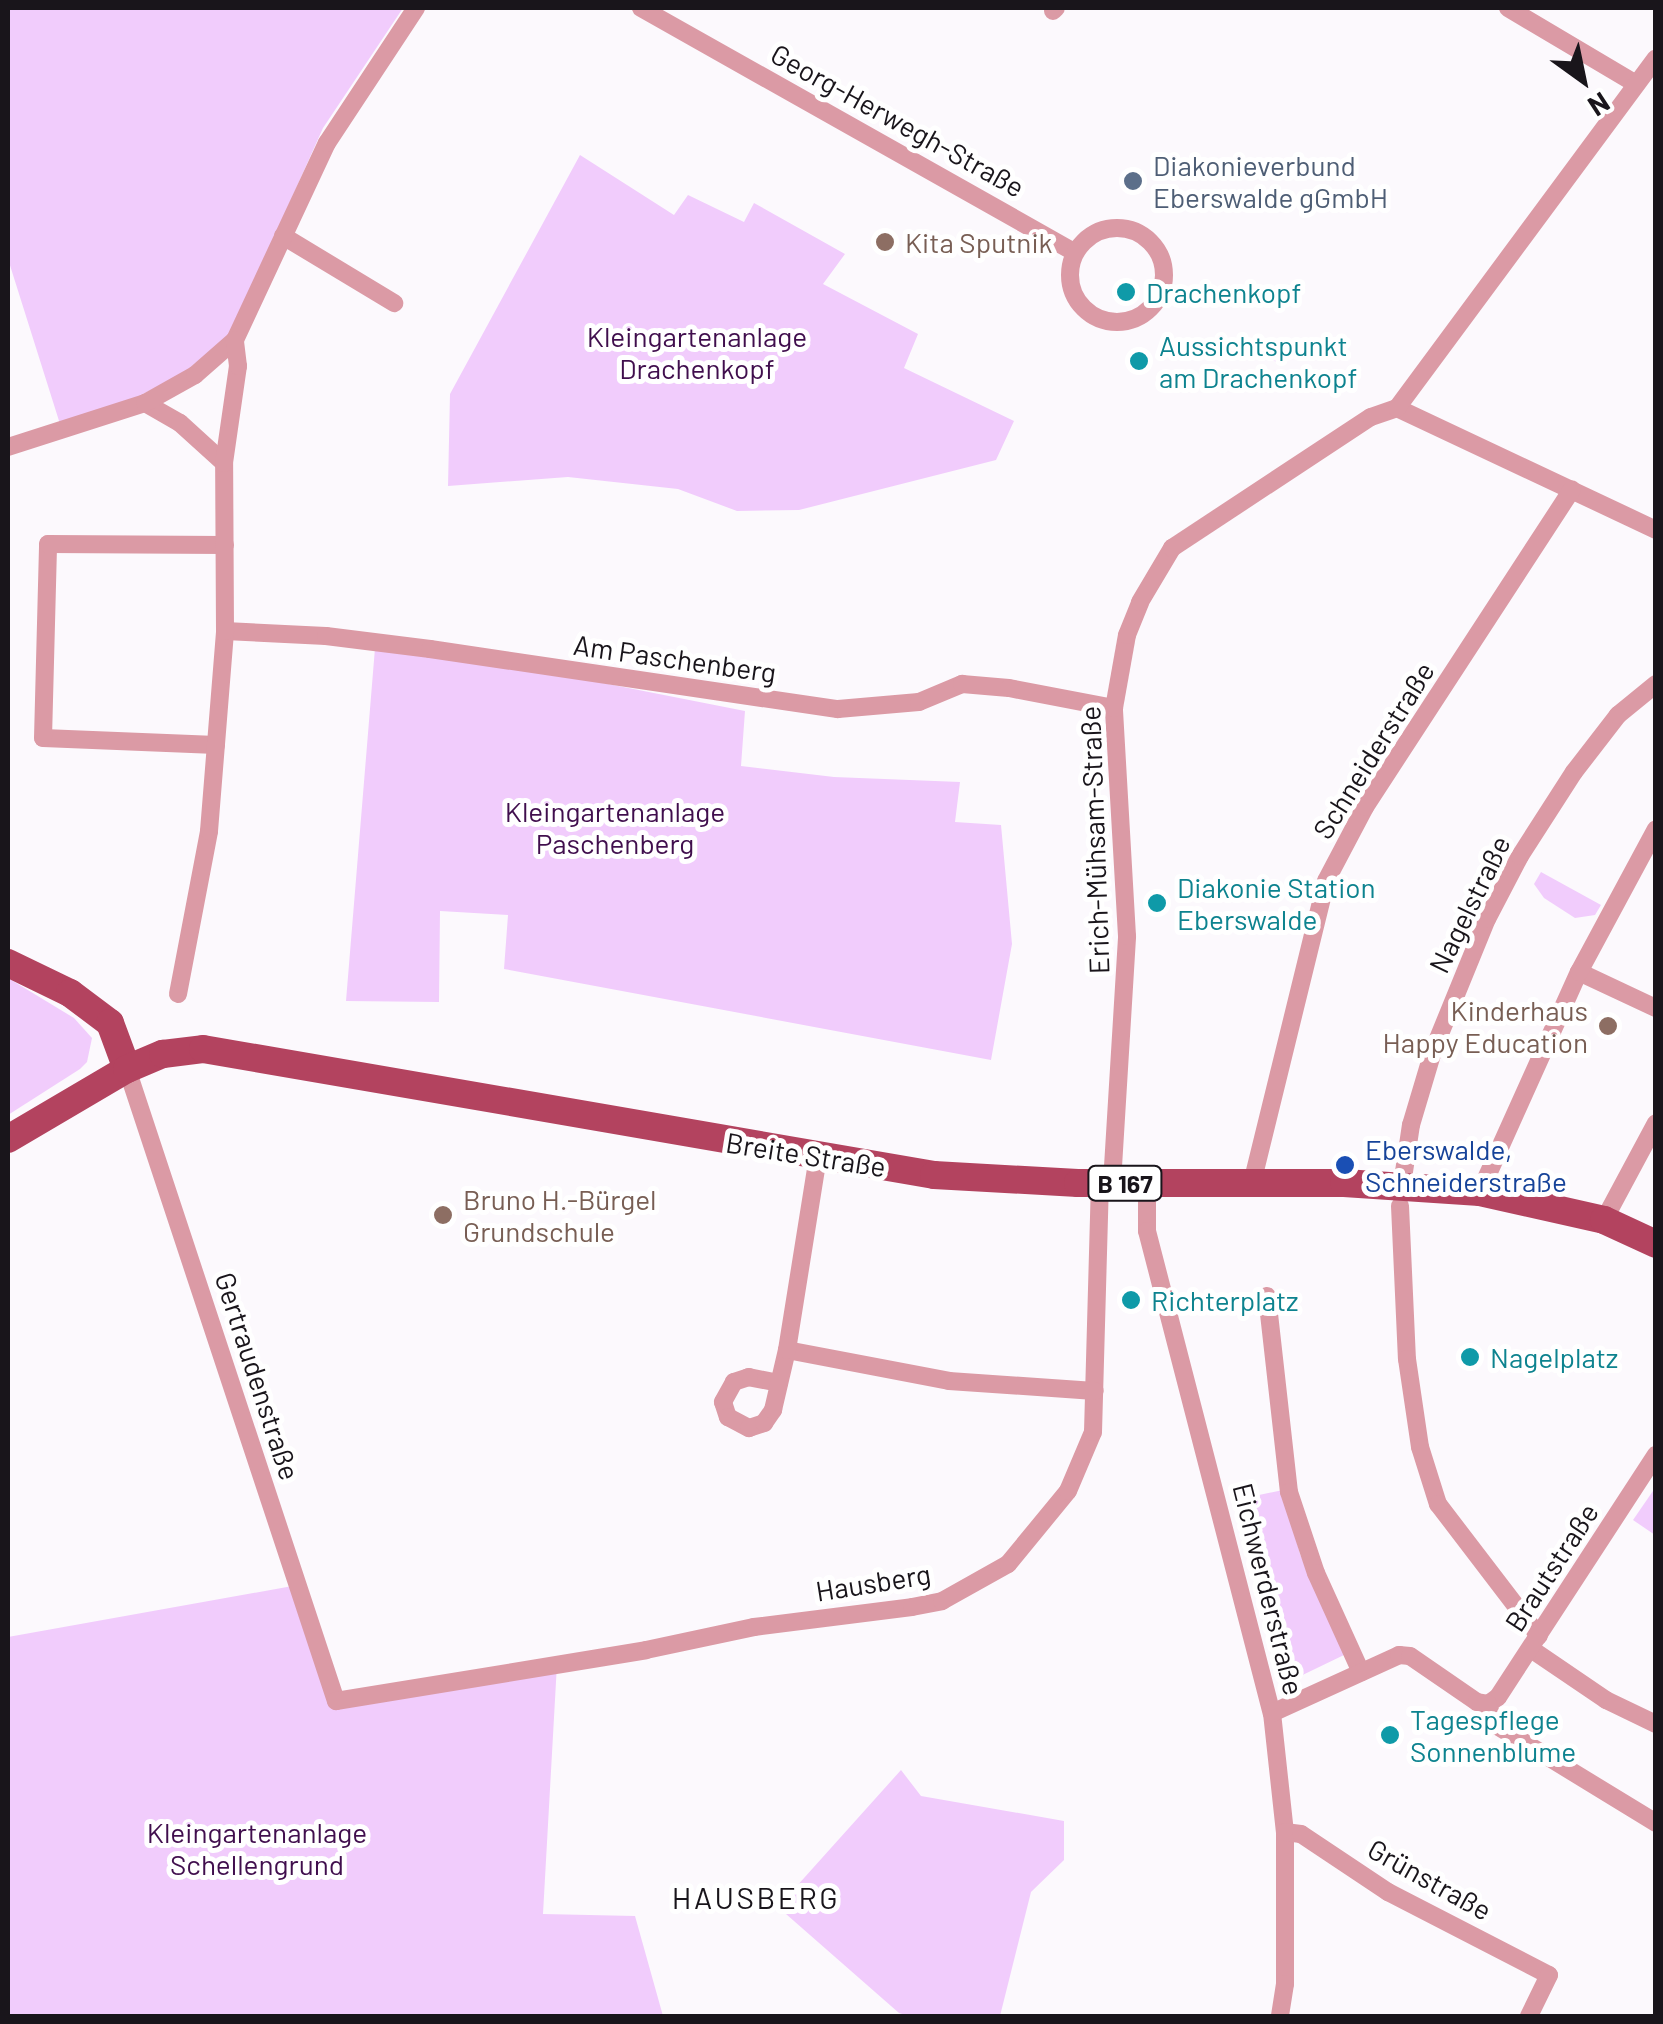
<!DOCTYPE html>
<html>
<head>
<meta charset="utf-8">
<style>
  body { margin:0 }
  #map { position:relative; width:1663px; height:2024px; overflow:hidden; background:#fcf9fd; font-family:Barlow,sans-serif }
  div>[style] { position:absolute }
  .green>* { inset:0; background:#f1ccfc }
  .street>* { height:18px; margin:-9px; padding:0 9px; transform-origin:9px; border-radius:9px; background:#db9aa5 }
  .street>.ring { margin:-9px; padding:0; box-sizing:content-box; background:none; border:18px solid #db9aa5; border-radius:50% }
  .primary>* { height:28px; margin:-14px; padding:0 14px; transform-origin:14px; border-radius:14px; background:#b3435f }
  .dots>* { width:28px; height:28px; translate:-50% -50%; box-sizing:border-box; border:5px solid #fff; border-radius:50% }
  span { translate:-50% -50%; white-space:nowrap; text-align:center; line-height:1.15; -webkit-text-stroke:10px #fff; paint-order:stroke }
  .shield-label span { padding:2px 8px; background:#fff; border:2px solid; border-radius:8px; -webkit-text-stroke-width:0 }
  .shield-label { font-size:25px; color:#19151b; font-weight:700 }
  .street-label { font-size:28px; color:#19151b }
  .service-label { font-size:28px; color:#4e5e75 }
  .left { translate:0 -50%; text-align:left }
  .education-label { font-size:28px; color:#785e54 }
  .right { translate:-100% -50%; text-align:right }
  .culture-label { font-size:28px; color:#0d838f }
  .park-label { font-size:28px; color:#400e4d }
  .transit-label { font-size:28px; color:#164399 }
  .neighbourhood-label { font-size:30px; color:#19151b; letter-spacing:2.5px }
  .frame { position:absolute; inset:0; border:10px solid #19151b; pointer-events:none }
  .north { position:absolute; left:1533px; top:30px; width:100px; height:100px; -webkit-text-stroke:8px #fff; paint-order:stroke; rotate:147deg; font-size:28px; font-weight:700; line-height:40px; text-align:center; color:#19151b }
  .north::after { content:''; display:block; margin:auto; width:35px; height:45px; background:#19151b; clip-path:polygon(50% 0,100% 100%,50% 72%,0 100%) }
</style>
</head>
<body>
<div id="map">
  <div class="green">
    <div style="clip-path:polygon(8px 8px,403px 8px,323px 128px,231px 334px,181px 375px,135px 398px,60px 424px,8px 259px)"></div>
    <div style="clip-path:polygon(580px 155px,674px 215px,688px 195px,744px 222px,754px 203px,845px 254px,823px 284px,918px 334px,904px 368px,1014px 421px,996px 460px,799px 510px,737px 511px,678px 489px,568px 477px,448px 486px,450px 394px)"></div>
    <div style="clip-path:polygon(1258px 337px,1286px 351px,1279px 363px,1252px 351px)"></div>
    <div style="clip-path:polygon(375px 648px,430px 649px,745px 711px,741px 766px,834px 777px,960px 782px,955px 822px,1001px 825px,1012px 944px,991px 1060px,504px 969px,508px 915px,440px 911px,439px 1002px,346px 1001px)"></div>
    <div style="clip-path:polygon(1541px 872px,1601px 905px,1595px 915px,1575px 918px,1544px 898px,1534px 884px)"></div>
    <div style="clip-path:polygon(8px 978px,74px 1018px,92px 1038px,87px 1062px,80px 1069px,8px 1115px)"></div>
    <div style="clip-path:polygon(1655px 1488px,1655px 1535px,1633px 1520px)"></div>
    <div style="clip-path:polygon(1283px 1490px,1300px 1554px,1344px 1655px,1286px 1683px,1235px 1500px)"></div>
    <div style="clip-path:polygon(298px 1585px,336px 1701px,557px 1664px,543px 1914px,635px 1916px,663px 2016px,8px 2016px,8px 1637px)"></div>
    <div style="clip-path:polygon(901px 1770px,921px 1796px,1064px 1821px,1064px 1860px,1031px 1892px,1000px 2016px,909px 2016px,899px 2013px,778px 1907px)"></div>
  </div>
  <div class="street">
    <div style="left:641px;top:8px;width:498px;rotate:29.4deg"></div>
    <div style="left:1508px;top:8px;width:149px;rotate:30.7deg"></div>
    <div style="left:1053px;top:11px;width:4px;rotate:-45deg"></div>
    <div class="ring" style="left:1070px;top:228px;width:76px;height:76px"></div>
    <div style="left:283px;top:236px;width:130px;rotate:31.1deg"></div>
    <div style="left:145px;top:403px;width:40px;rotate:29.7deg"></div>
    <div style="left:180px;top:423px;width:59px;rotate:42.3deg"></div>
    <div style="left:1397px;top:408px;width:286px;rotate:25.2deg"></div>
    <div style="left:8px;top:447px;width:144px;rotate:-17.8deg"></div>
    <div style="left:145px;top:403px;width:57px;rotate:-29.2deg"></div>
    <div style="left:195px;top:375px;width:53px;rotate:-41.2deg"></div>
    <div style="left:235px;top:340px;width:217px;rotate:-65deg"></div>
    <div style="left:327px;top:143px;width:162px;rotate:-56.6deg"></div>
    <div style="left:225px;top:631px;width:101px;rotate:2.8deg"></div>
    <div style="left:326px;top:636px;width:105px;rotate:7.1deg"></div>
    <div style="left:430px;top:649px;width:412px;rotate:8.4deg"></div>
    <div style="left:838px;top:709px;width:81px;rotate:-4.9deg"></div>
    <div style="left:919px;top:702px;width:47px;rotate:-22.7deg"></div>
    <div style="left:962px;top:684px;width:47px;rotate:4.9deg"></div>
    <div style="left:1009px;top:688px;width:107px;rotate:10.8deg"></div>
    <div style="left:216px;top:745px;width:173px;rotate:-177.7deg"></div>
    <div style="left:43px;top:738px;width:194px;rotate:-88.5deg"></div>
    <div style="left:48px;top:544px;width:177px;rotate:0.3deg"></div>
    <div style="left:1579px;top:972px;width:85px;rotate:25.1deg"></div>
    <div style="left:178px;top:994px;width:166px;rotate:-79.2deg"></div>
    <div style="left:209px;top:831px;width:201px;rotate:-85.4deg"></div>
    <div style="left:225px;top:631px;width:168px;rotate:-90.3deg"></div>
    <div style="left:224px;top:463px;width:98px;rotate:-81.8deg"></div>
    <div style="left:238px;top:366px;width:26px;rotate:-97deg"></div>
    <div style="left:127px;top:1069px;width:666px;rotate:71.7deg"></div>
    <div style="left:336px;top:1701px;width:314px;rotate:-9.3deg"></div>
    <div style="left:646px;top:1650px;width:110px;rotate:-12deg"></div>
    <div style="left:754px;top:1627px;width:159px;rotate:-7.2deg"></div>
    <div style="left:912px;top:1607px;width:31px;rotate:-11deg"></div>
    <div style="left:942px;top:1601px;width:76px;rotate:-29.3deg"></div>
    <div style="left:1008px;top:1564px;width:94px;rotate:-50.6deg"></div>
    <div style="left:1068px;top:1491px;width:64px;rotate:-67deg"></div>
    <div style="left:1093px;top:1432px;width:249px;rotate:-88.4deg"></div>
    <div style="left:1112px;top:1183px;width:247px;rotate:-86.5deg"></div>
    <div style="left:1127px;top:936px;width:228px;rotate:-93.3deg"></div>
    <div style="left:1114px;top:708px;width:74px;rotate:-79.9deg"></div>
    <div style="left:1127px;top:635px;width:35px;rotate:-68deg"></div>
    <div style="left:1140px;top:602px;width:63px;rotate:-59.3deg"></div>
    <div style="left:1172px;top:548px;width:238px;rotate:-33.4deg"></div>
    <div style="left:1371px;top:417px;width:28px;rotate:-19deg"></div>
    <div style="left:1397px;top:408px;width:435px;rotate:-53.5deg"></div>
    <div style="left:1147px;top:1183px;width:48px;rotate:90deg"></div>
    <div style="left:1147px;top:1231px;width:498px;rotate:75.5deg"></div>
    <div style="left:1272px;top:1713px;width:120px;rotate:83.8deg"></div>
    <div style="left:1285px;top:1832px;width:152px;rotate:90deg"></div>
    <div style="left:1285px;top:1984px;width:32px;rotate:99deg"></div>
    <div style="left:1252px;top:1183px;width:311px;rotate:-76.2deg"></div>
    <div style="left:1326px;top:881px;width:84px;rotate:-62.2deg"></div>
    <div style="left:1365px;top:807px;width:379px;rotate:-56.9deg"></div>
    <div style="left:1402px;top:1185px;width:61px;rotate:-81.5deg"></div>
    <div style="left:1411px;top:1125px;width:77px;rotate:-73.4deg"></div>
    <div style="left:1433px;top:1051px;width:143px;rotate:-67.8deg"></div>
    <div style="left:1487px;top:919px;width:71px;rotate:-62.4deg"></div>
    <div style="left:1520px;top:856px;width:100px;rotate:-57.3deg"></div>
    <div style="left:1574px;top:772px;width:72px;rotate:-52.3deg"></div>
    <div style="left:1618px;top:715px;width:49px;rotate:-39.2deg"></div>
    <div style="left:1480px;top:1192px;width:241px;rotate:-65.8deg"></div>
    <div style="left:1579px;top:972px;width:162px;rotate:-61.7deg"></div>
    <div style="left:1400px;top:1206px;width:153px;rotate:87.4deg"></div>
    <div style="left:1407px;top:1359px;width:89px;rotate:81.6deg"></div>
    <div style="left:1420px;top:1447px;width:60px;rotate:72.5deg"></div>
    <div style="left:1438px;top:1504px;width:166px;rotate:52.6deg"></div>
    <div style="left:1604px;top:1220px;width:110px;rotate:-61.8deg"></div>
    <div style="left:1267px;top:1296px;width:197px;rotate:83.6deg"></div>
    <div style="left:1289px;top:1492px;width:85px;rotate:71.6deg"></div>
    <div style="left:1316px;top:1573px;width:109px;rotate:65.6deg"></div>
    <div style="left:787px;top:1350px;width:165px;rotate:10.8deg"></div>
    <div style="left:949px;top:1381px;width:146px;rotate:3.9deg"></div>
    <div style="left:779px;top:1383px;width:31px;rotate:-169deg"></div>
    <div style="left:749px;top:1377px;width:16px;rotate:162deg"></div>
    <div style="left:734px;top:1382px;width:23px;rotate:119deg"></div>
    <div style="left:723px;top:1402px;width:16px;rotate:72deg"></div>
    <div style="left:728px;top:1417px;width:24px;rotate:28deg"></div>
    <div style="left:749px;top:1428px;width:16px;rotate:-18deg"></div>
    <div style="left:764px;top:1423px;width:16px;rotate:-55deg"></div>
    <div style="left:773px;top:1410px;width:62px;rotate:-76.9deg"></div>
    <div style="left:787px;top:1350px;width:195px;rotate:-80.9deg"></div>
    <div style="left:1531px;top:1649px;width:91px;rotate:34.2deg"></div>
    <div style="left:1606px;top:1700px;width:55px;rotate:25.6deg"></div>
    <div style="left:1488px;top:1704px;width:12px;rotate:-35deg"></div>
    <div style="left:1498px;top:1697px;width:289px;rotate:-56.9deg"></div>
    <div style="left:1488px;top:1704px;width:21px;rotate:73deg"></div>
    <div style="left:1494px;top:1724px;width:190px;rotate:31.4deg"></div>
    <div style="left:1272px;top:1713px;width:140px;rotate:-24.5deg"></div>
    <div style="left:1399px;top:1655px;width:11px;rotate:5deg"></div>
    <div style="left:1410px;top:1656px;width:81px;rotate:34.5deg"></div>
    <div style="left:1477px;top:1702px;width:11px;rotate:10deg"></div>
    <div style="left:1285px;top:1832px;width:16px;rotate:7deg"></div>
    <div style="left:1301px;top:1834px;width:105px;rotate:33.7deg"></div>
    <div style="left:1388px;top:1892px;width:181px;rotate:27.3deg"></div>
    <div style="left:1549px;top:1975px;width:46px;rotate:116deg"></div>
  </div>
  <div class="primary">
    <div style="left:8px;top:963px;width:69px;rotate:25.8deg"></div>
    <div style="left:70px;top:993px;width:50px;rotate:36.9deg"></div>
    <div style="left:110px;top:1023px;width:49px;rotate:69.7deg"></div>
    <div style="left:8px;top:1139px;width:138px;rotate:-30.5deg"></div>
    <div style="left:127px;top:1069px;width:39px;rotate:-23deg"></div>
    <div style="left:163px;top:1054px;width:40px;rotate:-7.1deg"></div>
    <div style="left:203px;top:1049px;width:742px;rotate:9.78deg"></div>
    <div style="left:934px;top:1175px;width:144px;rotate:3.2deg"></div>
    <div style="left:1078px;top:1183px;width:266px"></div>
    <div style="left:1344px;top:1183px;width:136px;rotate:3.8deg"></div>
    <div style="left:1480px;top:1192px;width:127px;rotate:12.7deg"></div>
    <div style="left:1604px;top:1220px;width:57px;rotate:24.8deg"></div>
  </div>
  <div class="dots">
    <div style="left:1133px;top:181px;background:#5c6f8a"></div>
    <div style="left:885px;top:242px;background:#8d6e63"></div>
    <div style="left:1126px;top:292px;background:#0f9aa8"></div>
    <div style="left:1139px;top:361px;background:#0f9aa8"></div>
    <div style="left:1157px;top:903px;background:#0f9aa8"></div>
    <div style="left:1608px;top:1026px;background:#8d6e63"></div>
    <div style="left:1345px;top:1165px;background:#1a4fb4"></div>
    <div style="left:443px;top:1215px;background:#8d6e63"></div>
    <div style="left:1131px;top:1300px;background:#0f9aa8"></div>
    <div style="left:1470px;top:1357px;background:#0f9aa8"></div>
    <div style="left:1390px;top:1735px;background:#0f9aa8"></div>
  </div>
  <div class="shield-label">
    <span style="left:1125px;top:1183px">B 167</span>
  </div>
  <div class="street-label">
    <span style="left:898px;top:120px;rotate:29deg">Georg-Herwegh-Straße</span>
    <span style="left:675px;top:658px;rotate:8deg">Am Paschenberg</span>
    <span style="left:1373px;top:750px;rotate:-58deg">Schneiderstraße</span>
    <span style="left:1094px;top:840px;rotate:-92deg">Erich-Mühsam-Straße</span>
    <span style="left:1469px;top:904px;rotate:-64deg">Nagelstraße</span>
    <span style="left:806px;top:1154px;rotate:9deg">Breite Straße</span>
    <span style="left:258px;top:1376px;rotate:72deg">Gertraudenstraße</span>
    <span style="left:1551px;top:1567px;rotate:-57deg">Brautstraße</span>
    <span style="left:873px;top:1582px;rotate:-9deg">Hausberg</span>
    <span style="left:1269px;top:1589px;rotate:76deg">Eichwerderstraße</span>
    <span style="left:1430px;top:1879px;rotate:29deg">Grünstraße</span>
  </div>
  <div class="service-label">
    <span class="left" style="left:1153px;top:181px">Diakonieverbund<br>Eberswalde gGmbH</span>
  </div>
  <div class="education-label">
    <span class="left" style="left:905px;top:242px">Kita Sputnik</span>
    <span class="right" style="left:1588px;top:1026px">Kinderhaus<br>Happy Education</span>
    <span class="left" style="left:463px;top:1215px">Bruno H.-Bürgel<br>Grundschule</span>
  </div>
  <div class="culture-label">
    <span class="left" style="left:1146px;top:292px">Drachenkopf</span>
    <span class="left" style="left:1159px;top:361px">Aussichtspunkt<br>am Drachenkopf</span>
    <span class="left" style="left:1177px;top:903px">Diakonie Station<br>Eberswalde</span>
    <span class="left" style="left:1151px;top:1300px">Richterplatz</span>
    <span class="left" style="left:1490px;top:1357px">Nagelplatz</span>
    <span class="left" style="left:1410px;top:1735px">Tagespflege<br>Sonnenblume</span>
  </div>
  <div class="park-label">
    <span style="left:697px;top:352px">Kleingartenanlage<br>Drachenkopf</span>
    <span style="left:615px;top:827px">Kleingartenanlage<br>Paschenberg</span>
    <span style="left:257px;top:1848px">Kleingartenanlage<br>Schellengrund</span>
  </div>
  <div class="transit-label">
    <span class="left" style="left:1365px;top:1165px">Eberswalde,<br>Schneiderstraße</span>
  </div>
  <div class="neighbourhood-label">
    <span style="left:756px;top:1897px">HAUSBERG</span>
  </div>
  <div class="frame"></div>
  <div class="north">N</div>
</div>
</body>
</html>
